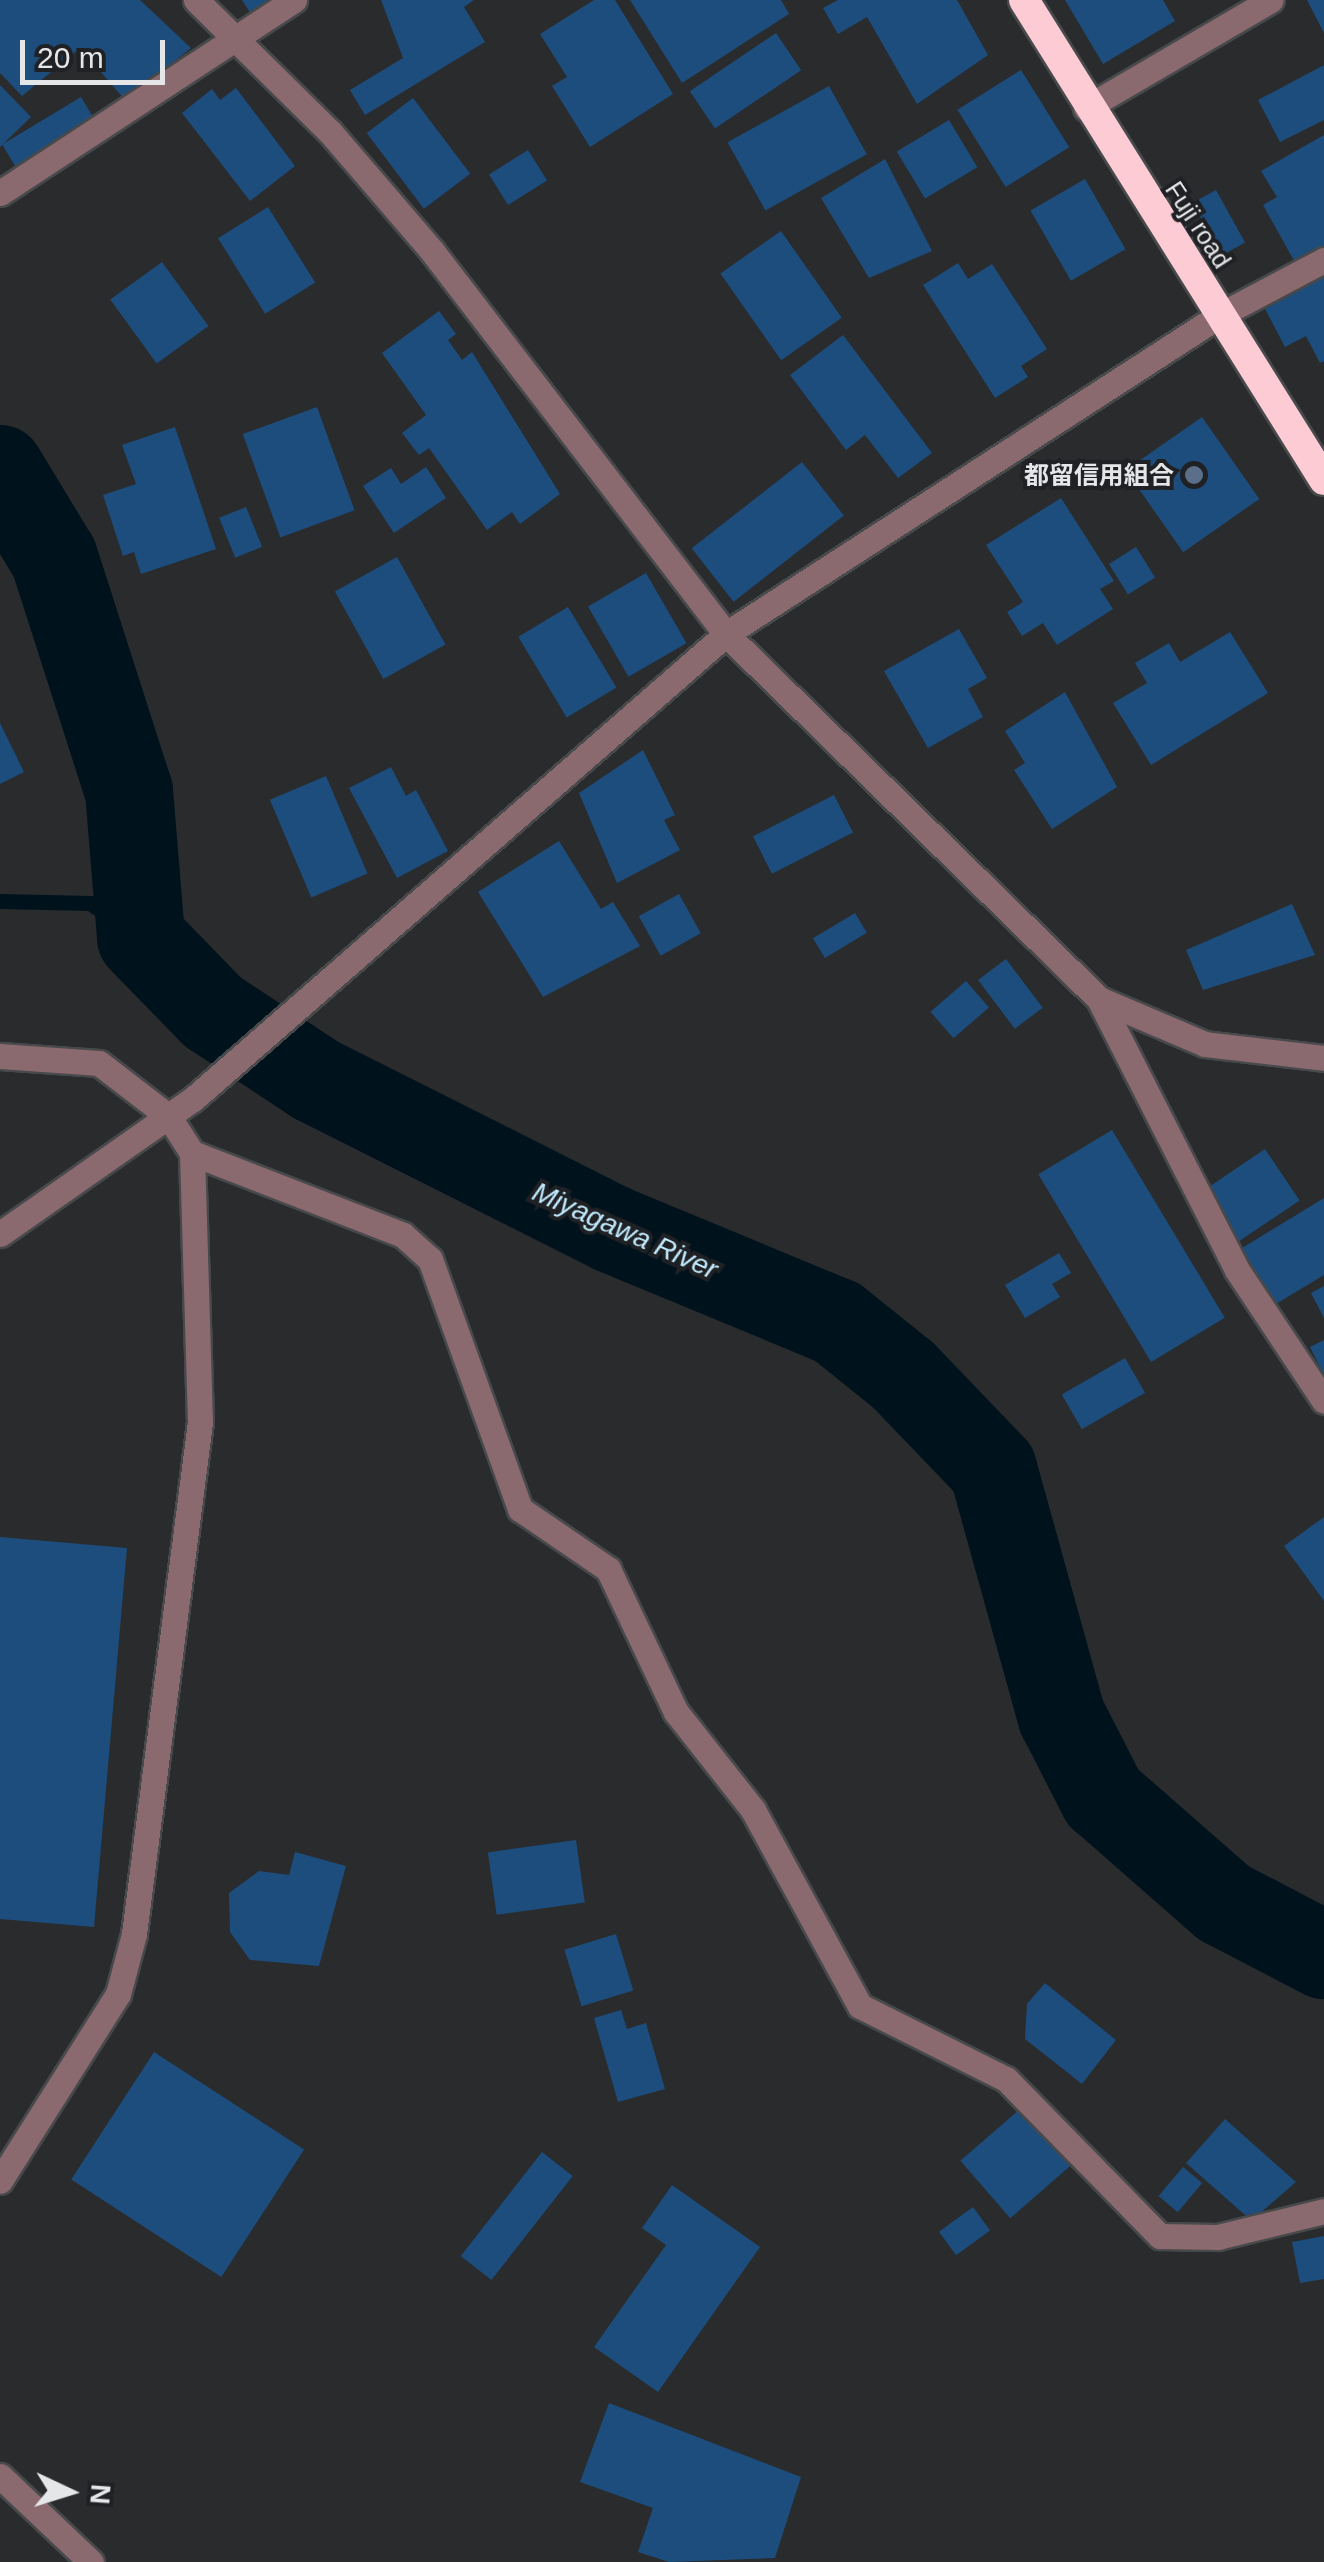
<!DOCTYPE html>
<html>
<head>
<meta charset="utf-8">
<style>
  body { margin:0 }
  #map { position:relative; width:1324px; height:2562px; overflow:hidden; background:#292b2d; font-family:Arial,"Noto Sans JP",sans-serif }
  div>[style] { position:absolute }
  .stream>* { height:15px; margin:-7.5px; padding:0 7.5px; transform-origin:7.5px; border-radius:7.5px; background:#00121c }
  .river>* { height:88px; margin:-44px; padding:0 44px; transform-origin:44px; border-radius:44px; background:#00121c }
  .building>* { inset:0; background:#1d4d7d; transform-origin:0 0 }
  .roads { filter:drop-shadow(2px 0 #47494b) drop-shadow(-2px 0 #47494b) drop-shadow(0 2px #47494b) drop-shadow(0 -2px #47494b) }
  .minor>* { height:25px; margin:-12.5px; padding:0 12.5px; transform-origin:12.5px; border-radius:12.5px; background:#8a696f }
  .highway>* { height:30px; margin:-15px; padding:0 15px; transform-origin:15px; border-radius:15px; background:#fccbd3 }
  .dots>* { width:28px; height:28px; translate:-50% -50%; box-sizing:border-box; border:5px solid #1f2124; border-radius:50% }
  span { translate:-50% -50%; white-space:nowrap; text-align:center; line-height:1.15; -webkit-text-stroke:8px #1f2124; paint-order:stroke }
  .street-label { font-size:25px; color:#e5e6e8 }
  .poi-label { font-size:25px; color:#e5e6e8; font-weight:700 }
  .right { translate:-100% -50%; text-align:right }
  .water-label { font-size:28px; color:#c1eafd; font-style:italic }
  .north { position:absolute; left:20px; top:2442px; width:100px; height:100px; -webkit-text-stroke:8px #1f2124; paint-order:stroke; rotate:94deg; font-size:28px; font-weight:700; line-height:40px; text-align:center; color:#e5e6e8 }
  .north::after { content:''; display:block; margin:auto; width:35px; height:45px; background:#e5e6e8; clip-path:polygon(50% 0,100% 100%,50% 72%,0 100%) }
  .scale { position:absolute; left:20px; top:40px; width:145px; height:45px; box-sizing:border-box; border:5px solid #e5e6e8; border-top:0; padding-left:12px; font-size:30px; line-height:35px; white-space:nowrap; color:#e5e6e8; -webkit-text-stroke:8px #1f2124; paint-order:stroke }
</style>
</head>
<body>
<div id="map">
  <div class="stream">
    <div style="left:0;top:901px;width:90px;rotate:1.3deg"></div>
    <div style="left:90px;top:903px;width:62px;rotate:34.5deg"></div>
  </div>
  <div class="river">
    <div style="left:0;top:469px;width:104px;rotate:58.8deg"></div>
    <div style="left:54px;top:558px;width:245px;rotate:72.2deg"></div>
    <div style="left:129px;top:791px;width:147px;rotate:85.3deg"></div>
    <div style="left:141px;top:938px;width:103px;rotate:45.8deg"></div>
    <div style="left:213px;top:1012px;width:123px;rotate:33.4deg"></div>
    <div style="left:316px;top:1080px;width:331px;rotate:26.7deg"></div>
    <div style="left:612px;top:1229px;width:243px;rotate:22.5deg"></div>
    <div style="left:837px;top:1322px;width:85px;rotate:38.8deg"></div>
    <div style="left:903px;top:1375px;width:130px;rotate:46.2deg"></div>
    <div style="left:993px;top:1469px;width:257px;rotate:74.5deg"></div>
    <div style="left:1062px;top:1717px;width:90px;rotate:62.9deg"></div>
    <div style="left:1103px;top:1797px;width:161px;rotate:41.2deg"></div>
    <div style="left:1224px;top:1903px;width:113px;rotate:27.5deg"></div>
  </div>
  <div class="building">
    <div style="clip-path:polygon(0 0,140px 0,191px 48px,125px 100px,80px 48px,22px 96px,0 73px)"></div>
    <div style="clip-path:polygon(242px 0,272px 0,251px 14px)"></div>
    <div style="clip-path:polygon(381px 0,474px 0,464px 7px,485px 42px,365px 115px,350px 90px,403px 58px)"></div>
    <div style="clip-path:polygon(594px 0,615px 0,673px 94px,590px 147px,552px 86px,567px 77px,540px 34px)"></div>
    <div style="clip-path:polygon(630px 0,781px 0,789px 14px,682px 83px)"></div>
    <div style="clip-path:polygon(838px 0,957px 0,988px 55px,917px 104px,867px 17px,838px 34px,823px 8px)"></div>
    <div style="clip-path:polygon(1065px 0,1163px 0,1175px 21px,1103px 64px)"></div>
    <div style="clip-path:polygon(1307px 0,1324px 0,1324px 33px)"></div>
    <div style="left:776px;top:33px;width:45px;height:104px;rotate:56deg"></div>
    <div style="clip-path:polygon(1324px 65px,1324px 120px,1280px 142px,1258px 100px)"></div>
    <div style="left:1021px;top:70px;width:91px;height:75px;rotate:58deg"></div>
    <div style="clip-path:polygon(0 85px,31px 117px,0 147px)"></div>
    <div style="left:829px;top:86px;width:78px;height:116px;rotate:61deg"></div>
    <div style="clip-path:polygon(236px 88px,295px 166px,250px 201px,182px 113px,212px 89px,220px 100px)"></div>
    <div style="left:81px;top:97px;width:26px;height:92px;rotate:59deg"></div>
    <div style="left:413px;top:98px;width:95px;height:58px;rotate:53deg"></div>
    <div style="left:949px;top:120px;width:55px;height:61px;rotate:59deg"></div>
    <div style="clip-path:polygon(1324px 135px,1324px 251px,1297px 266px,1263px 205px,1277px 197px,1261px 171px)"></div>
    <div style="left:528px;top:150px;width:36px;height:46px;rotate:58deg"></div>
    <div style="clip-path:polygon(885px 159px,932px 251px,869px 278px,821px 198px)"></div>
    <div style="left:1085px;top:179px;width:81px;height:63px;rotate:60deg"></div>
    <div style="left:1216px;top:190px;width:60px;height:27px;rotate:61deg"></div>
    <div style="left:268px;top:207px;width:89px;height:59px;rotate:58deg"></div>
    <div style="left:781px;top:231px;width:106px;height:74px;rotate:55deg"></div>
    <div style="left:162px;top:262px;width:79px;height:64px;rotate:54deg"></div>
    <div style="clip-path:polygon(958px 263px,968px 279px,992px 264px,1047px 349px,1021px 366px,1028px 377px,995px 398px,923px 285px)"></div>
    <div style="clip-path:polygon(1324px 277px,1324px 361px,1320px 363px,1306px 336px,1285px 347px,1265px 309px)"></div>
    <div style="clip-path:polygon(439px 311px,456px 334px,448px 340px,462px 360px,472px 352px,560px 494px,520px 524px,512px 512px,487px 530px,429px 448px,419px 455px,402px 433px,426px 415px,382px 353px)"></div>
    <div style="clip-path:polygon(843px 335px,932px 453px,898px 478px,865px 435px,846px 450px,790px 375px)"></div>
    <div style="left:317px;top:407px;width:110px;height:79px;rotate:70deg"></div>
    <div style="left:1202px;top:417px;width:100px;height:93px;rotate:55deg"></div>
    <div style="clip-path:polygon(175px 427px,216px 549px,141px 574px,134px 552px,123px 556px,103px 495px,136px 484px,122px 445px)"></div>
    <div style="left:802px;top:462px;width:68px;height:140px;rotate:52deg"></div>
    <div style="clip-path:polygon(426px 467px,446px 498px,394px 533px,363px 486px,391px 468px,401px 484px)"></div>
    <div style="clip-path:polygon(1061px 498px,1114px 581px,1100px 589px,1113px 609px,1057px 645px,1043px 623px,1022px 636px,1007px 612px,1023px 602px,986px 545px)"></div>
    <div style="left:246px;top:507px;width:43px;height:29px;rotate:68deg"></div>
    <div style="left:1136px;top:547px;width:36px;height:32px;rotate:58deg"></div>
    <div style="left:397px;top:557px;width:100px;height:71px;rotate:61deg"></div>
    <div style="left:646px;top:573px;width:81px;height:67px;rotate:60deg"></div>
    <div style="left:568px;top:607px;width:94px;height:58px;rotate:59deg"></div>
    <div style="clip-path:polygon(959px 629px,987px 678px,968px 689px,983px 717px,928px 748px,884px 671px)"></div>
    <div style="clip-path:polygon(1230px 632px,1268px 693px,1151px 765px,1113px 703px,1147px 683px,1135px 663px,1169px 643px,1180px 662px)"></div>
    <div style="clip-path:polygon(1065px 692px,1117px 787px,1052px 829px,1014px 770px,1025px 763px,1005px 731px)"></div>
    <div style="clip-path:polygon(0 723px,24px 772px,0 784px)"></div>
    <div style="clip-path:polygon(643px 750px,675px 815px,664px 820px,680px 850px,617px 883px,579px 793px)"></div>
    <div style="clip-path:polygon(391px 767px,406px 796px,416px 790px,448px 851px,397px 878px,349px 788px)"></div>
    <div style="left:326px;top:776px;width:106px;height:61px;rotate:67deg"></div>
    <div style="left:834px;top:795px;width:42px;height:91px;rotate:63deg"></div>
    <div style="clip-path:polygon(559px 841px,601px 909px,613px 902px,640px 946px,543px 997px,478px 892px)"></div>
    <div style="left:679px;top:894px;width:45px;height:46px;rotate:61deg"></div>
    <div style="clip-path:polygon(1292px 904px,1315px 955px,1203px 990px,1186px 950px)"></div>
    <div style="left:855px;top:913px;width:23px;height:49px;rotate:59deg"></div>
    <div style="left:1006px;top:959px;width:61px;height:35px;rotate:53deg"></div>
    <div style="left:966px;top:981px;width:35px;height:47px;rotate:49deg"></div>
    <div style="left:1112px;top:1130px;width:219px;height:86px;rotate:59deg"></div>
    <div style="left:1265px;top:1149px;width:62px;height:75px;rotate:56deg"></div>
    <div style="clip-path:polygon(1324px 1198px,1324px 1275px,1271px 1307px,1237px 1251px)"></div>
    <div style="clip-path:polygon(1059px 1253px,1071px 1273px,1052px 1284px,1060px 1297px,1025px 1318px,1005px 1285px)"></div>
    <div style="clip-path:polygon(1324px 1286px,1324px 1318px,1311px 1293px)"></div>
    <div style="clip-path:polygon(1324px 1340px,1324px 1375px,1310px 1347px)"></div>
    <div style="left:1125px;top:1358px;width:40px;height:73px;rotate:60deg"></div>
    <div style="clip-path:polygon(1324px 1517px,1324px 1601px,1284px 1546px)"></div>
    <div style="clip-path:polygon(0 1537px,127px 1548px,94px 1927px,0 1919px)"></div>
    <div style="left:576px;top:1840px;width:63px;height:89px;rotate:82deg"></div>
    <div style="clip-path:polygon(295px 1852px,346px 1866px,319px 1966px,250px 1960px,230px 1932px,229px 1893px,259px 1871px,289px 1875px)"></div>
    <div style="left:616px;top:1934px;width:59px;height:54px;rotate:73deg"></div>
    <div style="clip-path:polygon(1045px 1983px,1116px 2040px,1082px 2084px,1025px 2039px,1027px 2004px)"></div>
    <div style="clip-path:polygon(621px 2010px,627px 2029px,646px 2023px,665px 2089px,618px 2102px,594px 2018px)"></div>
    <div style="left:154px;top:2052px;width:179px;height:152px;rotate:33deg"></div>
    <div style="left:1020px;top:2109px;width:76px;height:79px;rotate:49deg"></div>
    <div style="clip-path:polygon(1225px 2119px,1296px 2182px,1259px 2214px,1245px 2215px,1186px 2163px)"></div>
    <div style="left:542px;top:2152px;width:39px;height:132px;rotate:38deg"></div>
    <div style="left:1183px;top:2167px;width:25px;height:38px;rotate:40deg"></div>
    <div style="clip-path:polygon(672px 2185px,760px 2247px,658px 2392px,594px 2347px,666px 2245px,642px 2228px)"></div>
    <div style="left:973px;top:2207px;width:29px;height:42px;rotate:54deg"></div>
    <div style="clip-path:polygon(1324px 2236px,1324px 2279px,1300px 2283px,1292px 2242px)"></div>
    <div style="clip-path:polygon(609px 2403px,801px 2477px,775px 2558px,669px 2562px,638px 2552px,653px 2508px,580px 2482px)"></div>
  </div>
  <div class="roads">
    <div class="minor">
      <div style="left:196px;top:0;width:188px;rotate:44.6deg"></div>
      <div style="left:330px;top:132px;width:157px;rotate:49.4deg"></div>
      <div style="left:432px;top:251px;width:483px;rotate:52.5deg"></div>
      <div style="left:726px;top:634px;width:522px;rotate:44.38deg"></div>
      <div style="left:1099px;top:999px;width:304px;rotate:63deg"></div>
      <div style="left:1237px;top:1270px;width:157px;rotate:56.4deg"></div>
      <div style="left:1086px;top:108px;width:214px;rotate:-30.3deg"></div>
      <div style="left:0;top:193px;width:352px;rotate:-33.3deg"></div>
      <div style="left:1099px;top:999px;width:115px;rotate:23deg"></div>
      <div style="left:1205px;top:1044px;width:120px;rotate:6.7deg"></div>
      <div style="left:0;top:1056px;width:99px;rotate:4deg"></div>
      <div style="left:99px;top:1063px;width:88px;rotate:37.6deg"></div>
      <div style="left:169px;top:1117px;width:43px;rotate:57.4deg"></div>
      <div style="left:192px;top:1153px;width:269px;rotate:88.3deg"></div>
      <div style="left:200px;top:1422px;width:516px;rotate:97.35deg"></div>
      <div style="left:134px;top:1934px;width:62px;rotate:104.9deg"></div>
      <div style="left:118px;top:1994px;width:221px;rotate:122.3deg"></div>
      <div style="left:192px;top:1153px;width:226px;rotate:21.2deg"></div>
      <div style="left:403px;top:1235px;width:36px;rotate:42deg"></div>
      <div style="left:430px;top:1259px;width:266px;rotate:70.2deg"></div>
      <div style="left:520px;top:1509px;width:107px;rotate:34.3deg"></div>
      <div style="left:608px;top:1569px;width:158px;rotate:64.6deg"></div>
      <div style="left:676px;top:1712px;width:125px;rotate:51.8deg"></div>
      <div style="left:753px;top:1810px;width:223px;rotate:61.4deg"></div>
      <div style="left:860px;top:2006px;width:163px;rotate:26.6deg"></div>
      <div style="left:1006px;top:2079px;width:220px;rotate:45.6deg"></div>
      <div style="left:1160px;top:2236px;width:58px;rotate:1deg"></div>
      <div style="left:1218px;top:2237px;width:109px;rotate:-13.8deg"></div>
      <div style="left:0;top:1234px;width:236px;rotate:-35deg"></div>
      <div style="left:193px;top:1099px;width:707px;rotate:-41.1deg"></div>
      <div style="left:726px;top:634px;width:588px;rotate:-32.85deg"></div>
      <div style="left:1220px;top:315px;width:118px;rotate:-27.9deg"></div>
      <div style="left:0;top:2476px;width:125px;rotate:43.4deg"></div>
    </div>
    <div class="highway">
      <div style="left:1024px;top:0;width:566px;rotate:57.99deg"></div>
    </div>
  </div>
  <div class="dots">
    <div style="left:1194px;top:475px;background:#5c6f8a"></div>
  </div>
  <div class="street-label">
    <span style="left:1198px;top:225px;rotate:57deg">Fuji road</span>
  </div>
  <div class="poi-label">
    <span class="right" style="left:1174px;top:475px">都留信用組合</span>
  </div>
  <div class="water-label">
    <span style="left:625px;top:1231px;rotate:24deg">Miyagawa River</span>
  </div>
  <div class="north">N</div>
  <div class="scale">20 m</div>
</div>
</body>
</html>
